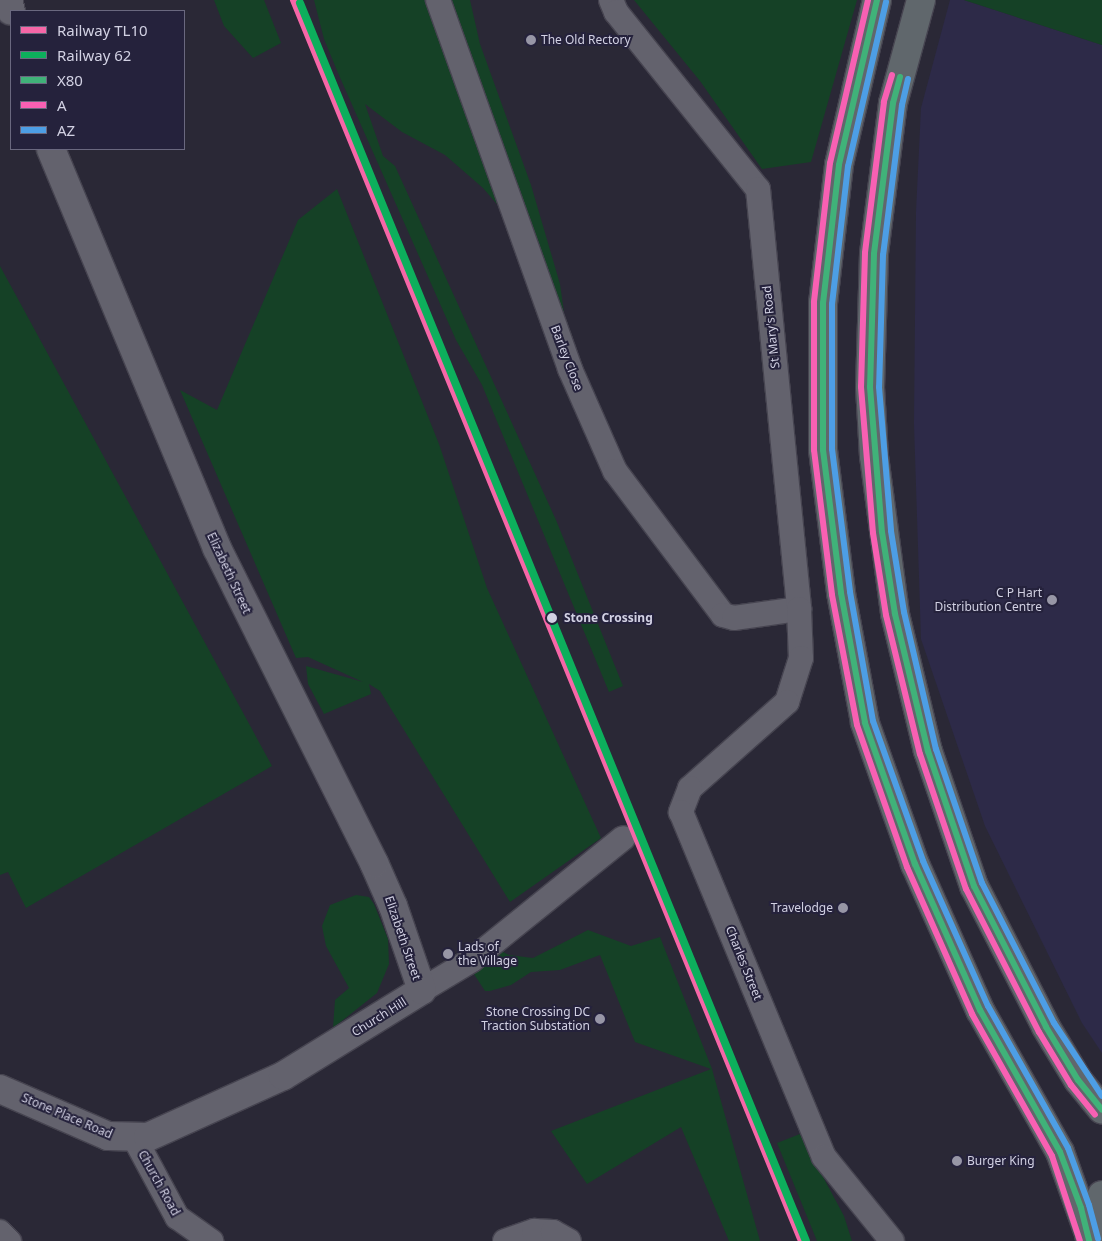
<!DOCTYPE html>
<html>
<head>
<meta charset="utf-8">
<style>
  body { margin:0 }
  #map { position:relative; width:1102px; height:1241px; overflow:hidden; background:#2a2836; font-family:"Noto Sans",sans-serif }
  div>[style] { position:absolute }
  .built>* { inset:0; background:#2d2a48 }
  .green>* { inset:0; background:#154126 }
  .roads { filter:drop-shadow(1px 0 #464450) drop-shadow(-1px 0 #464450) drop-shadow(0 1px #464450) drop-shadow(0 -1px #464450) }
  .minor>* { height:24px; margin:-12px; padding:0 12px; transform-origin:12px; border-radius:12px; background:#63626d }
  .tertiary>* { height:28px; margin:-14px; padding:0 14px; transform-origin:14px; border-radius:14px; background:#63626d }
  .primary>* { height:28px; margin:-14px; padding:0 14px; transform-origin:14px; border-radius:14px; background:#60676c }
  .bus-1>* { height:6px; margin:-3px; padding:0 3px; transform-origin:3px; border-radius:3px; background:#40b279 }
  .bus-2>* { height:6px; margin:-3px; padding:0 3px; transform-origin:3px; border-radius:3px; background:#f860b3 }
  .bus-3>* { height:6px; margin:-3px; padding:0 3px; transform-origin:3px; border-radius:3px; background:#4d9ee5 }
  .rail-1>* { height:8px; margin:-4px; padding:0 4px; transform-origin:4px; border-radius:4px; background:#f666a7 }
  .rail-2>* { height:8px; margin:-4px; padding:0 4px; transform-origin:4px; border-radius:4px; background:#0daf5c }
  .dots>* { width:14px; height:14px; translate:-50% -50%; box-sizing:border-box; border:2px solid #25223c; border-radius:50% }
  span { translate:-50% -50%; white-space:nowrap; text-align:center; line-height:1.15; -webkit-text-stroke:4px #25223c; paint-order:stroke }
  .poi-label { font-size:12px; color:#d2d1e3 }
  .left { translate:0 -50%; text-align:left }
  .right { translate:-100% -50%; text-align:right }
  .street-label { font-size:12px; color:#d2d1e3 }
  .stop-label { font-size:12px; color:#d2d1e3; font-weight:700 }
  .legend { position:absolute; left:10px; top:10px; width:175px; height:140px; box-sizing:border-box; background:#25223c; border:1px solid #6a687f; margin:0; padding:6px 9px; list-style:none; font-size:15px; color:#d2d1e3 }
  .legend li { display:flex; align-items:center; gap:10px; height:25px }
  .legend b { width:25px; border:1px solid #6a687f }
</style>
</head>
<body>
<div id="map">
  <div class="built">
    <div style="clip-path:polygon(950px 0,964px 0,1102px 45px,1102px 1053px,1082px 1023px,985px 826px,921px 639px,914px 424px,916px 212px,921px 108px)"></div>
  </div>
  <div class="green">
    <div style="clip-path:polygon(214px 0,264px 0,281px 43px,253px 58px,224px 26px)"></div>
    <div style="clip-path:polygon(314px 0,470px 0,480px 44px,531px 185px,560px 284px,566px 327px,502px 210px,483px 188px,445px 155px,402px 132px,365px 104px,383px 156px,395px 166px,556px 520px,623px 686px,609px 692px,482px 385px,456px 340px,338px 73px,324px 39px)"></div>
    <div style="clip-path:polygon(634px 0,857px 0,811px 162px,762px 169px,700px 81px)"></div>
    <div style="clip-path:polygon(964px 0,1102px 0,1102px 45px)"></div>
    <div style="clip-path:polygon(337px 189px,439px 444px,487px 588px,601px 838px,510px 902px,380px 691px,369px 684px,371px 694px,324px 714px,308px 684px,306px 666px,363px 682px,308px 657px,296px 658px,180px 390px,217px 410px,298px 220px)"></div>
    <div style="clip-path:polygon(0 266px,272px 766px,26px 908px,8px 872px,0 875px)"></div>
    <div style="clip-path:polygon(356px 895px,369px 897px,374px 904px,388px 939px,389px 964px,377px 993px,333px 1028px,335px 1000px,349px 988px,326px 946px,322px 926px,330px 905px)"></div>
    <div style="clip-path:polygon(588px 930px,631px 946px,660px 937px,712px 1069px,760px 1241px,729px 1241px,681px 1127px,587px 1184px,551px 1131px,711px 1069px,635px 1042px,600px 955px,560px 970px,531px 972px,511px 985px,490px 991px,485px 991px,472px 971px,499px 950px,509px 955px,533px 958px)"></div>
    <div style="clip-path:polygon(800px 1134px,844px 1216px,852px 1241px,817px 1241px,777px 1143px)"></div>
  </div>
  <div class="roads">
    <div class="minor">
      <div style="left:438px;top:0;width:392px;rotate:70.3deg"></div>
      <div style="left:570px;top:369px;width:111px;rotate:66.2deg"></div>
      <div style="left:615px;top:471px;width:180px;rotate:53.1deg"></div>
      <div style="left:723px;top:615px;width:11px;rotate:15deg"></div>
      <div style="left:734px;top:618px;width:66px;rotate:-7.9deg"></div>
      <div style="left:611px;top:0;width:13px;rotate:67deg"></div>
      <div style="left:616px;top:12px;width:227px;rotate:51.3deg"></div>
      <div style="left:758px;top:189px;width:422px;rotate:84.4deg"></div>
      <div style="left:799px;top:609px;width:49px;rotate:87.7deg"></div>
      <div style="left:801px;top:658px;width:46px;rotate:107.7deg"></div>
      <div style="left:787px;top:702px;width:130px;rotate:138.4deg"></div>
      <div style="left:690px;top:788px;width:26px;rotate:111deg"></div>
      <div style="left:681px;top:812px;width:373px;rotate:67.5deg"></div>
      <div style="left:824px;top:1157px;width:108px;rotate:51deg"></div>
      <div style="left:422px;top:990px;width:58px;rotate:-31deg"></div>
      <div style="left:472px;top:960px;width:194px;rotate:-38.9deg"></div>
      <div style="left:135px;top:1139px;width:89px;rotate:61.7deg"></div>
      <div style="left:177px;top:1217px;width:42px;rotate:35.2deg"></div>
      <div style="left:0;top:1232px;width:13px;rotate:45deg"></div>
      <div style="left:505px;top:1241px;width:31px;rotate:-19deg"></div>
      <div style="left:534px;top:1231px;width:19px;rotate:3deg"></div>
      <div style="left:553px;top:1232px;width:18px;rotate:29deg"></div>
    </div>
    <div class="tertiary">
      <div style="left:8px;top:0;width:11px;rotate:75deg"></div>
      <div style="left:0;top:1089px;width:118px;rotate:23.5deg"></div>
      <div style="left:108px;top:1136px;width:40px;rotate:1.4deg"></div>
      <div style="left:148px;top:1137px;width:148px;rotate:-24.3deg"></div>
      <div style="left:283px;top:1076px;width:163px;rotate:-31.7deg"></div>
      <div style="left:422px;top:990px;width:89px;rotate:-109deg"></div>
      <div style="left:393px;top:906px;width:47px;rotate:-113.8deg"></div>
      <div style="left:374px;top:863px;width:352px;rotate:-116.5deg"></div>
      <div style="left:217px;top:548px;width:432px;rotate:-112.6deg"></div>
    </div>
    <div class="primary">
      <div style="left:877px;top:0;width:169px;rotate:103deg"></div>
      <div style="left:839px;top:165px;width:139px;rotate:96.6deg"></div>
      <div style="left:823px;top:303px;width:147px;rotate:90deg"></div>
      <div style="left:823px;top:450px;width:144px;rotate:82.8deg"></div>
      <div style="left:841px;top:593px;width:132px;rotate:79.5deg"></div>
      <div style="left:865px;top:723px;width:150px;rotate:70.5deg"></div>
      <div style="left:915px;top:864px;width:160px;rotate:66deg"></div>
      <div style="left:980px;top:1010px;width:163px;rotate:60.6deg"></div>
      <div style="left:1060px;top:1152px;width:87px;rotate:70.5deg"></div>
      <div style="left:921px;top:0;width:107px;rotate:105.2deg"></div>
      <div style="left:893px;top:103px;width:152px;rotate:97.2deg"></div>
      <div style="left:874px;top:254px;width:133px;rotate:91.7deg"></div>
      <div style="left:870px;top:387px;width:69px;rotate:86.7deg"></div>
      <div style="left:874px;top:456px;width:159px;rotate:82.4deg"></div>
      <div style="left:895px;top:614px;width:141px;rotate:76.5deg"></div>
      <div style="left:928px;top:751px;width:143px;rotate:71.2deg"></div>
      <div style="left:974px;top:886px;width:158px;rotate:62.9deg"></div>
      <div style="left:1046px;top:1027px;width:62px;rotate:58.9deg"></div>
      <div style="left:1078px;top:1080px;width:38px;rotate:51deg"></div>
      <div style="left:1089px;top:1235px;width:42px;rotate:-72deg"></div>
    </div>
  </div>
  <div class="bus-1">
    <div style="left:877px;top:0;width:169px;rotate:103deg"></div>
    <div style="left:839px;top:165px;width:139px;rotate:96.6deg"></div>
    <div style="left:823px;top:303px;width:147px;rotate:90deg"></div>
    <div style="left:823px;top:450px;width:144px;rotate:82.8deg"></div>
    <div style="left:841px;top:593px;width:132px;rotate:79.5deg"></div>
    <div style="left:865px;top:723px;width:150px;rotate:70.5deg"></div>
    <div style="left:915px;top:864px;width:160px;rotate:66deg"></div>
    <div style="left:980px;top:1010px;width:163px;rotate:60.6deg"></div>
    <div style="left:1060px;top:1152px;width:60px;rotate:69.4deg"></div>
    <div style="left:1081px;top:1208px;width:34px;rotate:76deg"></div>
    <div style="left:900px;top:77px;width:27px;rotate:105deg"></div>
    <div style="left:893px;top:103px;width:152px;rotate:97.2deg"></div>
    <div style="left:874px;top:254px;width:133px;rotate:91.7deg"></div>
    <div style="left:870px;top:387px;width:145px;rotate:85.3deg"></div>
    <div style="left:882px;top:532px;width:83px;rotate:81deg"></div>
    <div style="left:895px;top:614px;width:141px;rotate:76.5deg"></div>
    <div style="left:928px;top:751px;width:143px;rotate:71.2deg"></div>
    <div style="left:974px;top:886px;width:158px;rotate:62.9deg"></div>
    <div style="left:1046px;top:1027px;width:62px;rotate:58.9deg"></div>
    <div style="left:1078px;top:1080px;width:38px;rotate:51deg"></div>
  </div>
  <div class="bus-2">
    <div style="left:868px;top:0;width:167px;rotate:103.1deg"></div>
    <div style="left:830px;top:163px;width:140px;rotate:96.6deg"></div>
    <div style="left:814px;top:302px;width:148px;rotate:90deg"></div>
    <div style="left:814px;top:450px;width:146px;rotate:82.9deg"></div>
    <div style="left:832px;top:595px;width:132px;rotate:79.1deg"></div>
    <div style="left:857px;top:725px;width:151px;rotate:70.6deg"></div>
    <div style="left:907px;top:867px;width:161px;rotate:66.1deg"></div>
    <div style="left:972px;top:1014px;width:163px;rotate:60.6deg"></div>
    <div style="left:1052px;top:1156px;width:89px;rotate:71.8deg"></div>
    <div style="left:892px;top:75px;width:28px;rotate:107deg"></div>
    <div style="left:884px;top:102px;width:152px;rotate:97.2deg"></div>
    <div style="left:865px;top:253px;width:134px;rotate:91.7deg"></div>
    <div style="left:861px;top:387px;width:146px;rotate:85.3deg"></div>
    <div style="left:873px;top:533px;width:83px;rotate:81deg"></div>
    <div style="left:886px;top:615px;width:143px;rotate:76.3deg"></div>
    <div style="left:920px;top:754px;width:143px;rotate:71.2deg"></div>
    <div style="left:966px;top:889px;width:161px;rotate:63deg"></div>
    <div style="left:1039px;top:1032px;width:62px;rotate:58.9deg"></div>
    <div style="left:1071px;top:1085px;width:38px;rotate:51deg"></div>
  </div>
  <div class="bus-3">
    <div style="left:886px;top:2px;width:168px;rotate:103deg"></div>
    <div style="left:848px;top:166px;width:139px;rotate:96.6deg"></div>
    <div style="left:832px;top:304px;width:145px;rotate:90deg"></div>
    <div style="left:832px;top:449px;width:144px;rotate:82.8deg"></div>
    <div style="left:850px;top:592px;width:131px;rotate:79.9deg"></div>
    <div style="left:873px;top:721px;width:149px;rotate:70.3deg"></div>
    <div style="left:923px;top:861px;width:159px;rotate:65.9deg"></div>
    <div style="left:988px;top:1006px;width:163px;rotate:60.6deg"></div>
    <div style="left:1068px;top:1148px;width:61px;rotate:69.8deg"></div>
    <div style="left:1089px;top:1205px;width:35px;rotate:75deg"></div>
    <div style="left:908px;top:79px;width:27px;rotate:103deg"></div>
    <div style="left:902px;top:105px;width:151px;rotate:97.2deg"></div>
    <div style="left:883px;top:255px;width:132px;rotate:91.7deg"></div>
    <div style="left:879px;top:387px;width:144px;rotate:85.2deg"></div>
    <div style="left:891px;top:531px;width:82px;rotate:80.9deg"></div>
    <div style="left:904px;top:612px;width:141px;rotate:76.9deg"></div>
    <div style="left:936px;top:749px;width:142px;rotate:71.1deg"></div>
    <div style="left:982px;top:883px;width:157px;rotate:62.8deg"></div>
    <div style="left:1054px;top:1023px;width:87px;rotate:56.7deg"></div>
  </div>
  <div class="rail-1">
    <div style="left:294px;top:0;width:1341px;rotate:67.74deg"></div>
  </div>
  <div class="rail-2">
    <div style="left:300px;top:3px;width:1337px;rotate:67.77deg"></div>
  </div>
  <div class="dots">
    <div style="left:531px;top:40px;background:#9796a6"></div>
    <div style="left:1052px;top:600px;background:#9796a6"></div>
    <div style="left:552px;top:618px;background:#d2d1e3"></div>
    <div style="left:843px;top:908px;background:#9796a6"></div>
    <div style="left:448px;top:954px;background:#9796a6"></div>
    <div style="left:600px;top:1019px;background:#9796a6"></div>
    <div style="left:957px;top:1161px;background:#9796a6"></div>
  </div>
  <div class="poi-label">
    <span class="left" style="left:541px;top:40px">The Old Rectory</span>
    <span class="right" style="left:1042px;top:600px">C P Hart<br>Distribution Centre</span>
    <span class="right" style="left:833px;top:908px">Travelodge</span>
    <span class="left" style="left:458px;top:954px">Lads of<br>the Village</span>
    <span class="right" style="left:590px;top:1019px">Stone Crossing DC<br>Traction Substation</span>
    <span class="left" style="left:967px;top:1161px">Burger King</span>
  </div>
  <div class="street-label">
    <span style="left:771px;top:327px;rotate:-96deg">St Mary's Road</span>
    <span style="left:567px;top:358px;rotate:69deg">Barley Close</span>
    <span style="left:229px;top:573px;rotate:65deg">Elizabeth Street</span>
    <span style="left:403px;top:938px;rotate:71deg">Elizabeth Street</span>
    <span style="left:744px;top:963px;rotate:68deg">Charles Street</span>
    <span style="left:379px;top:1017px;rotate:-32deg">Church Hill</span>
    <span style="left:67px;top:1116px;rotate:23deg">Stone Place Road</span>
    <span style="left:159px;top:1183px;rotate:61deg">Church Road</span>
  </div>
  <div class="stop-label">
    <span class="left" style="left:564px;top:618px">Stone Crossing</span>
  </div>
  <ul class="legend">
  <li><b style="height:6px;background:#f666a7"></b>Railway TL10</li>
  <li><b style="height:6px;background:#0daf5c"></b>Railway 62</li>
  <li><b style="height:6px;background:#40b279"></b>X80</li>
  <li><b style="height:6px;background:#f860b3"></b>A</li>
  <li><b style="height:6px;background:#4d9ee5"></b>AZ</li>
  </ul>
</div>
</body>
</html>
